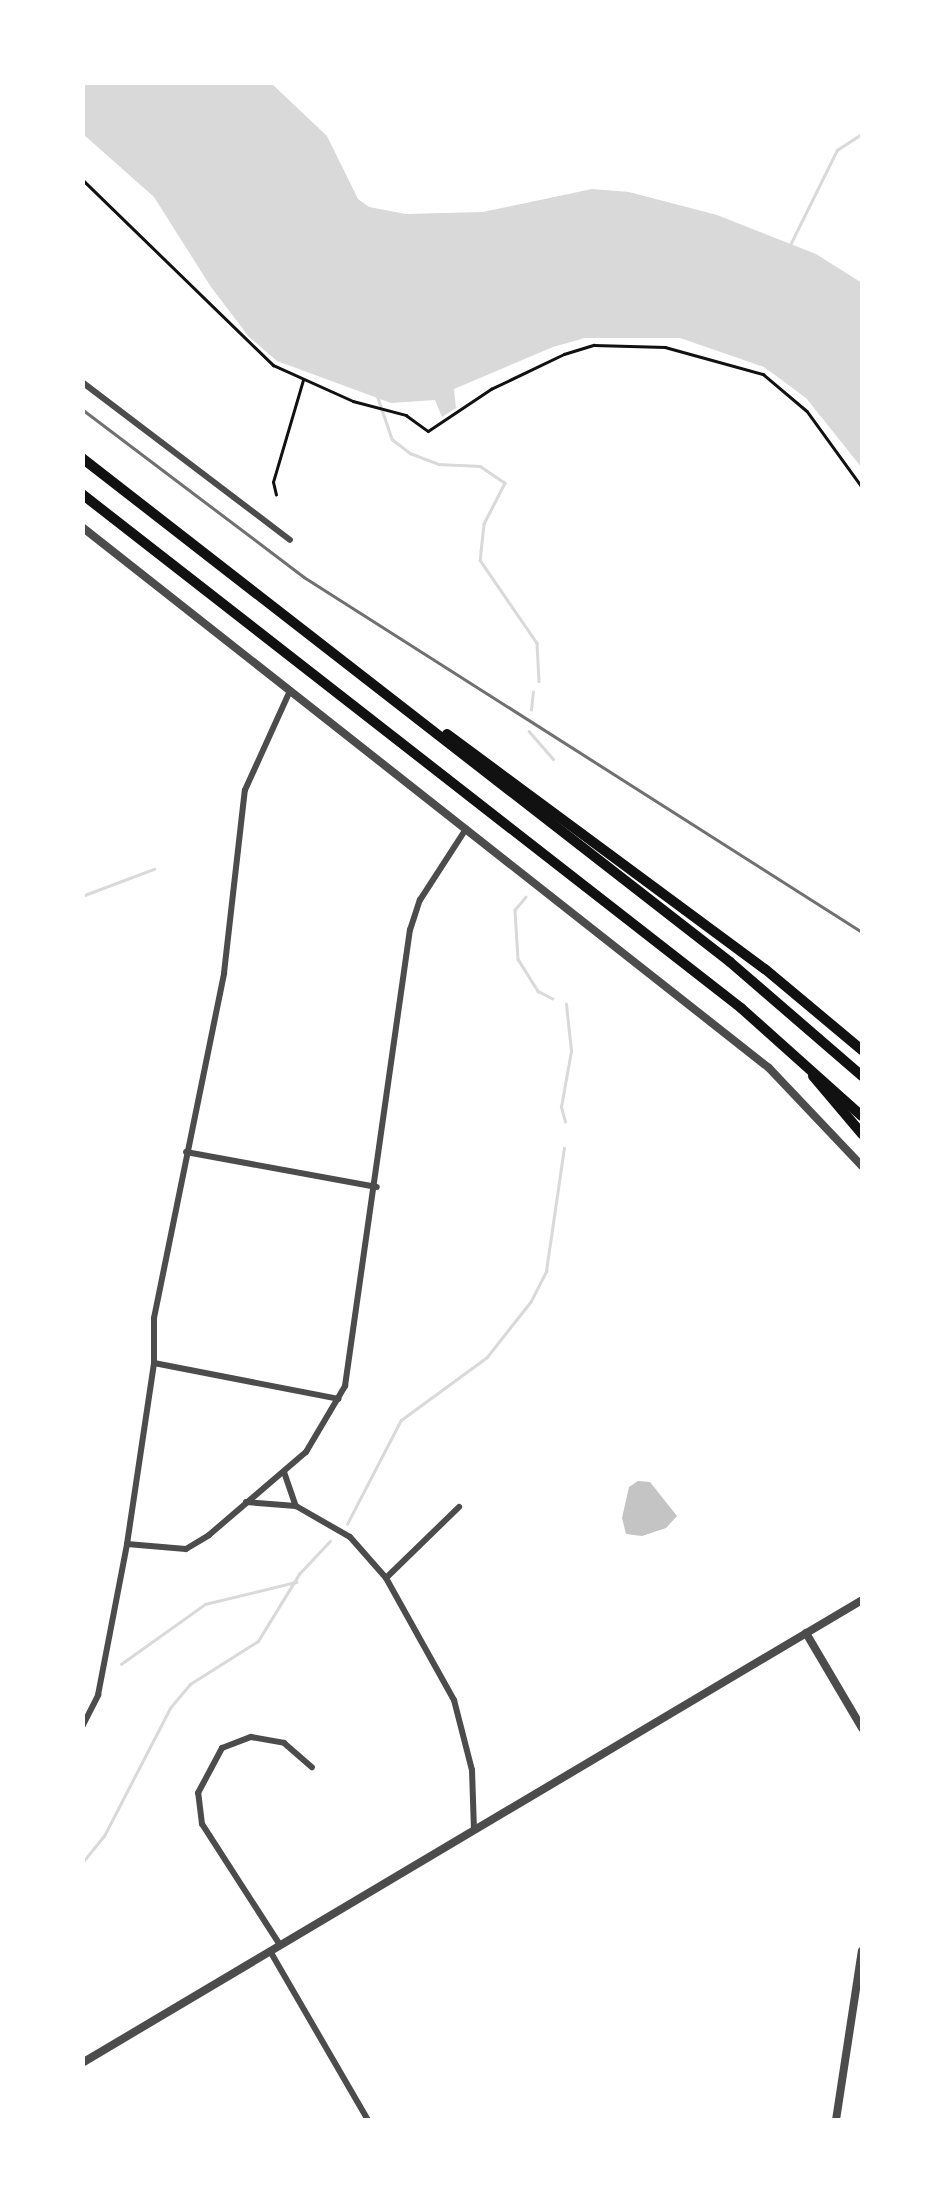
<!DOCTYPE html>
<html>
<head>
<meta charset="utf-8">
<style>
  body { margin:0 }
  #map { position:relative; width:945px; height:2203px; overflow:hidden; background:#fff; font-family:Spectral,serif }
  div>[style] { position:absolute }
  .water>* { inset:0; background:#d9d9d9 }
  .stream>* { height:2.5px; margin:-1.25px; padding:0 1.25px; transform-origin:1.25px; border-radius:1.25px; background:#d9d9d9 }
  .building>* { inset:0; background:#c4c4c4 }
  .path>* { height:2.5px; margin:-1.25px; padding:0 1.25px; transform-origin:1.25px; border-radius:1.25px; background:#111 }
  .minor>* { height:6px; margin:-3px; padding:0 3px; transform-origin:3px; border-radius:3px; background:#4c4c4c }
  .tertiary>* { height:8px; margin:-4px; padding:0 4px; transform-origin:4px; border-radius:4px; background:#4c4c4c }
  .motorway>* { height:10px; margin:-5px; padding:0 5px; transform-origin:5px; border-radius:5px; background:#111 }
  .rail>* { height:2.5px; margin:-1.25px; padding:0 1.25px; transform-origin:1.25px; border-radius:1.25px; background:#707070 }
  span { translate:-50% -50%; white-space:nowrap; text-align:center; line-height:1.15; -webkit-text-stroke:10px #fff; paint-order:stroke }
  .frame { position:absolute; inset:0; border:85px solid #fff; pointer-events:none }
</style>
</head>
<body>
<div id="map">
  <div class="water">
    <div style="clip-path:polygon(82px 83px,271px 83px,327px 136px,358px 199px,369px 207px,406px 214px,483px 212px,592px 189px,629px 192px,717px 215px,816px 254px,862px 283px,862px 468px,806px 398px,764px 367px,680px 338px,585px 338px,553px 347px,454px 389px,456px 408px,442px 417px,435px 400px,391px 403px,277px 361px,249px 337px,211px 287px,154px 197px,83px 134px)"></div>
  </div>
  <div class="stream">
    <div style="left:791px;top:243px;width:104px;rotate:-63.7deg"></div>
    <div style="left:837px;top:150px;width:30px;rotate:-33deg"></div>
    <div style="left:377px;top:395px;width:46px;rotate:71.2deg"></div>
    <div style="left:392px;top:439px;width:23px;rotate:38deg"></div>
    <div style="left:410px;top:453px;width:30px;rotate:21deg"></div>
    <div style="left:438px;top:464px;width:42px;rotate:2.7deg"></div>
    <div style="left:480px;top:466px;width:30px;rotate:34deg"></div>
    <div style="left:505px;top:483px;width:46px;rotate:117.1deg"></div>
    <div style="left:484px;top:524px;width:36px;rotate:96deg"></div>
    <div style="left:480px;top:560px;width:101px;rotate:55.5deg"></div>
    <div style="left:537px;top:643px;width:38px;rotate:87deg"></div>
    <div style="left:531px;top:710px;width:18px;rotate:-84deg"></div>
    <div style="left:529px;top:731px;width:37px;rotate:49deg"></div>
    <div style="left:82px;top:896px;width:77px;rotate:-20.6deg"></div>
    <div style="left:526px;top:897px;width:17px;rotate:130deg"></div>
    <div style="left:515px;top:910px;width:49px;rotate:86.5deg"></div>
    <div style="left:518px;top:959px;width:38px;rotate:58deg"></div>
    <div style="left:538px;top:991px;width:16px;rotate:27deg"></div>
    <div style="left:565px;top:1122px;width:16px;rotate:-105deg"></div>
    <div style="left:561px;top:1107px;width:57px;rotate:-79.9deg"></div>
    <div style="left:571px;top:1051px;width:47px;rotate:-96.1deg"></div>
    <div style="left:347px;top:1524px;width:117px;rotate:-62.6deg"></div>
    <div style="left:401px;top:1420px;width:107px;rotate:-36.2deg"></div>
    <div style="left:487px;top:1357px;width:71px;rotate:-51.8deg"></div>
    <div style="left:531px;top:1301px;width:34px;rotate:-63deg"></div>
    <div style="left:546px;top:1271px;width:124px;rotate:-81.7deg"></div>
    <div style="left:121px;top:1664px;width:103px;rotate:-35.5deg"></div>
    <div style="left:205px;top:1604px;width:94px;rotate:-13.6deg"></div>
    <div style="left:82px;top:1863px;width:35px;rotate:-51deg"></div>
    <div style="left:104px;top:1836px;width:144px;rotate:-62.7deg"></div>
    <div style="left:170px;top:1708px;width:31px;rotate:-50deg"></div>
    <div style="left:190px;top:1684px;width:80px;rotate:-32.3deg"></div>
    <div style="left:258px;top:1641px;width:79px;rotate:-58.5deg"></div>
    <div style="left:299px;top:1574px;width:45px;rotate:-46.8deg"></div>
  </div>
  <div class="building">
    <div style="clip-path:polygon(638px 1481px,650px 1482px,677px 1516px,666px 1528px,642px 1536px,626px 1534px,622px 1518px,629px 1487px)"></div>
  </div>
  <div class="path">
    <div style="left:82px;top:179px;width:267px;rotate:44.2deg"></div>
    <div style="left:273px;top:365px;width:88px;rotate:24.2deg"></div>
    <div style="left:353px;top:401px;width:55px;rotate:14.8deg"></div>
    <div style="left:406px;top:415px;width:27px;rotate:36deg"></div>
    <div style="left:428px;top:431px;width:76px;rotate:-33.7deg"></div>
    <div style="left:491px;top:389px;width:81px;rotate:-25.6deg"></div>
    <div style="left:564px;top:354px;width:31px;rotate:-17deg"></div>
    <div style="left:594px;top:345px;width:71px;rotate:1.6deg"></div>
    <div style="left:665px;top:347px;width:102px;rotate:15.4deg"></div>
    <div style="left:763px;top:374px;width:57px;rotate:40.1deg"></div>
    <div style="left:807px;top:411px;width:94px;rotate:54.1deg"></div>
    <div style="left:276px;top:495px;width:13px;rotate:-103deg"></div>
    <div style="left:273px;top:482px;width:106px;rotate:-73.6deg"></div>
  </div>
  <div class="minor">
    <div style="left:82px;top:382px;width:261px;rotate:37.2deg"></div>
    <div style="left:186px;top:1152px;width:194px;rotate:10.4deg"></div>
    <div style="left:154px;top:1363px;width:188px;rotate:11deg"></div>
    <div style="left:284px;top:1472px;width:36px;rotate:71deg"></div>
    <div style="left:246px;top:1502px;width:50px;rotate:4.6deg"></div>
    <div style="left:296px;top:1506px;width:62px;rotate:29.9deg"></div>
    <div style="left:350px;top:1537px;width:55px;rotate:48.7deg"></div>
    <div style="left:386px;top:1578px;width:140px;rotate:60.9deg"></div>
    <div style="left:454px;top:1700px;width:72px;rotate:75.6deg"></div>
    <div style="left:472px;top:1770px;width:60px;rotate:88.1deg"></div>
    <div style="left:127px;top:1544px;width:59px;rotate:4.8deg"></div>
    <div style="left:186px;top:1549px;width:27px;rotate:-31deg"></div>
    <div style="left:209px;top:1535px;width:128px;rotate:-40.6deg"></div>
    <div style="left:306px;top:1452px;width:77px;rotate:-59.4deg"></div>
    <div style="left:345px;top:1386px;width:461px;rotate:-81.9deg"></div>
    <div style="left:410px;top:930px;width:32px;rotate:-72deg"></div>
    <div style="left:420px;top:900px;width:85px;rotate:-57.1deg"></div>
    <div style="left:386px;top:1578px;width:102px;rotate:-44.2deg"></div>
    <div style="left:82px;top:1727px;width:36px;rotate:-63deg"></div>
    <div style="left:98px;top:1695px;width:154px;rotate:-79.1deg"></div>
    <div style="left:127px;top:1544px;width:183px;rotate:-81.5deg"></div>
    <div style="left:154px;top:1363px;width:45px;rotate:-90deg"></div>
    <div style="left:154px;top:1318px;width:352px;rotate:-78.5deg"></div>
    <div style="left:224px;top:973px;width:184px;rotate:-83.5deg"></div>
    <div style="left:245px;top:790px;width:107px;rotate:-65.6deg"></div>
    <div style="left:280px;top:1945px;width:144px;rotate:-122.8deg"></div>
    <div style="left:202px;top:1824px;width:31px;rotate:-97deg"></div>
    <div style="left:198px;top:1793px;width:51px;rotate:-61.9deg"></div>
    <div style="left:222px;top:1748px;width:31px;rotate:-21deg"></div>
    <div style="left:251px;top:1737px;width:34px;rotate:10deg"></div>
    <div style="left:284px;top:1743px;width:37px;rotate:41deg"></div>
    <div style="left:270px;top:1951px;width:195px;rotate:59.9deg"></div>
  </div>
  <div class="tertiary">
    <div style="left:82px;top:527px;width:874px;rotate:38.22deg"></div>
    <div style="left:769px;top:1068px;width:135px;rotate:46.5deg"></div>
    <div style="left:806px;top:1633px;width:110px;rotate:59.5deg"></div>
    <div style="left:82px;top:2063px;width:907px;rotate:-30.69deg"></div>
    <div style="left:836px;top:2120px;width:171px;rotate:-81.3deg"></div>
  </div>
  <div class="motorway">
    <div style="left:82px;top:458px;width:821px;rotate:37.87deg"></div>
    <div style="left:730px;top:962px;width:174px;rotate:40.8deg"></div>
    <div style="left:82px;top:494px;width:836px;rotate:37.95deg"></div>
    <div style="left:741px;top:1008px;width:162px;rotate:41.8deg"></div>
    <div style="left:447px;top:734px;width:395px;rotate:36.5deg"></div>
    <div style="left:765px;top:969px;width:126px;rotate:39.9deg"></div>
    <div style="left:813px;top:1076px;width:76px;rotate:49.8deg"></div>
  </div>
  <div class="rail">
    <div style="left:82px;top:409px;width:278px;rotate:37.1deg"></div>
    <div style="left:304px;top:577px;width:661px;rotate:32.46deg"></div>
  </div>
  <div class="frame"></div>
</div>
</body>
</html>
